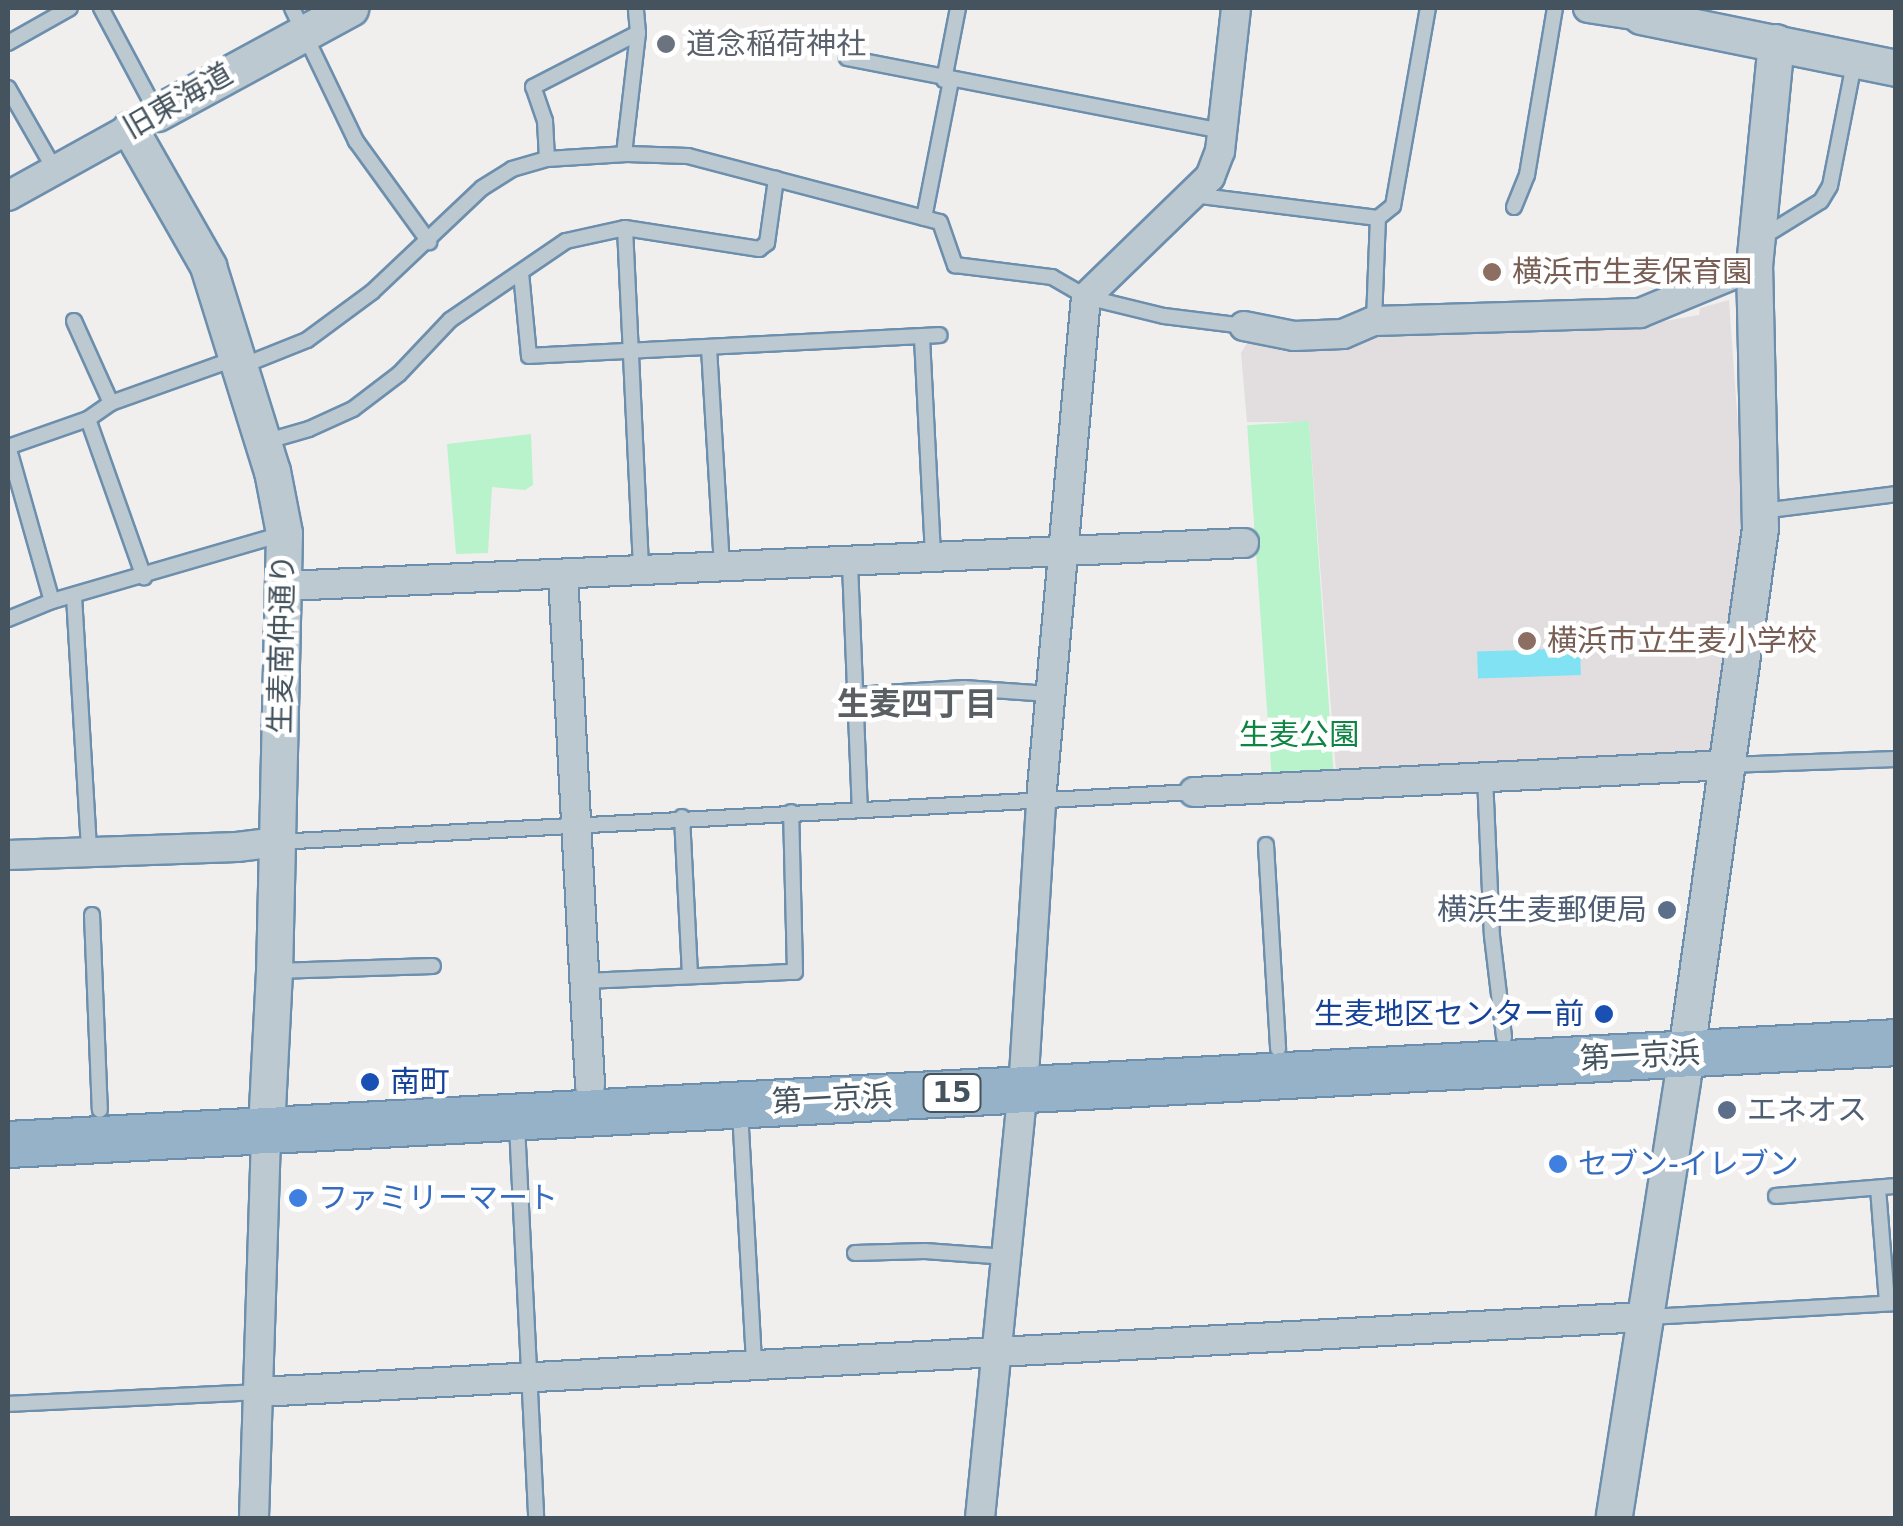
<!DOCTYPE html>
<html>
<head>
<meta charset="utf-8">
<style>
  body { margin:0 }
  #map { position:relative; width:1903px; height:1526px; overflow:hidden; background:#f1eeee; font-family:"DejaVu Sans","Noto Sans JP",sans-serif }
  div>[style] { position:absolute }
  .education>* { inset:0; background:#e2dee0 }
  .green>* { inset:0; background:#b8f3cb; transform-origin:0 0 }
  .water>* { inset:0; background:#81e2f4; transform-origin:0 0 }
  .roads { filter:drop-shadow(2px 0 #6c8fad) drop-shadow(-2px 0 #6c8fad) drop-shadow(0 2px #6c8fad) drop-shadow(0 -2px #6c8fad) }
  .service>* { height:14px; margin:-7px; padding:0 7px; transform-origin:7px; border-radius:7px; background:#bdc9d1 }
  .minor>* { height:28px; margin:-14px; padding:0 14px; transform-origin:14px; border-radius:14px; background:#bdc9d1 }
  .tertiary>* { height:35px; margin:-17.5px; padding:0 17.5px; transform-origin:17.5px; border-radius:17.5px; background:#bdc9d1 }
  .trunk>* { height:45px; margin:-22.5px; padding:0 22.5px; transform-origin:22.5px; border-radius:22.5px; background:#96b2c8 }
  .dots>* { width:28px; height:28px; translate:-50% -50%; box-sizing:border-box; border:5px solid #fff; border-radius:50% }
  span { translate:-50% -50%; white-space:nowrap; text-align:center; line-height:1.15; -webkit-text-stroke:9px #fff; paint-order:stroke }
  .shield-label span { padding:2px 8px; background:#fff; border:2px solid; border-radius:8px; -webkit-text-stroke-width:0 }
  .shield-label { font-size:28px; color:#44535d; font-weight:700 }
  .worship-label { font-size:30px; color:#5b616d }
  .left { translate:0 -50%; text-align:left }
  .street-label { font-size:30px; color:#44535d }
  .education-label { font-size:30px; color:#785e54 }
  .park-label { font-size:30px; color:#0f8543 }
  .service-label { font-size:30px; color:#4e5e75 }
  .right { translate:-100% -50%; text-align:right }
  .transit-label { font-size:30px; color:#164399 }
  .shop-label { font-size:30px; color:#366cbe }
  .neighbourhood-label { font-size:32px; color:#5a5f64; font-weight:700 }
  .frame { position:absolute; inset:0; border:10px solid #44535d; pointer-events:none }
</style>
</head>
<body>
<div id="map">
  <div class="education">
    <div style="clip-path:polygon(1729px 300px,1745px 525px,1710px 757px,1336px 772px,1309px 422px,1247px 422px,1241px 353px,1247px 343px,1300px 350px,1407px 330px,1636px 326px,1699px 315px,1700px 308px)"></div>
  </div>
  <div class="green">
    <div style="left:1309px;top:421px;width:352px;height:62px;rotate:86deg"></div>
    <div style="clip-path:polygon(531px 434px,533px 485px,525px 490px,492px 487px,488px 553px,456px 554px,447px 444px)"></div>
  </div>
  <div class="water">
    <div style="left:1580px;top:648px;width:27px;height:103px;rotate:88deg"></div>
  </div>
  <div class="roads">
    <div class="service">
      <div style="left:101px;top:8px;width:119px;rotate:61.9deg"></div>
      <div style="left:292px;top:8px;width:148px;rotate:64.3deg"></div>
      <div style="left:356px;top:141px;width:125px;rotate:54.1deg"></div>
      <div style="left:8px;top:43px;width:71px;rotate:-29.4deg"></div>
      <div style="left:847px;top:58px;width:381px;rotate:11deg"></div>
      <div style="left:944px;top:80px;width:73px;rotate:-79deg"></div>
      <div style="left:8px;top:88px;width:95px;rotate:60.2deg"></div>
      <div style="left:624px;top:154px;width:122px;rotate:-83.4deg"></div>
      <div style="left:547px;top:159px;width:38px;rotate:-93deg"></div>
      <div style="left:545px;top:121px;width:36px;rotate:-109deg"></div>
      <div style="left:533px;top:87px;width:118px;rotate:-27.2deg"></div>
      <div style="left:638px;top:33px;width:25px;rotate:-95deg"></div>
      <div style="left:1193px;top:195px;width:186px;rotate:7.1deg"></div>
      <div style="left:1378px;top:218px;width:19px;rotate:-39deg"></div>
      <div style="left:1393px;top:206px;width:201px;rotate:-80deg"></div>
      <div style="left:1514px;top:207px;width:35px;rotate:-68deg"></div>
      <div style="left:1527px;top:175px;width:169px;rotate:-80.5deg"></div>
      <div style="left:924px;top:218px;width:140px;rotate:-78.9deg"></div>
      <div style="left:625px;top:228px;width:343px;rotate:87.3deg"></div>
      <div style="left:1761px;top:238px;width:70px;rotate:-31.7deg"></div>
      <div style="left:1821px;top:201px;width:17px;rotate:-59deg"></div>
      <div style="left:1830px;top:186px;width:129px;rotate:-78.9deg"></div>
      <div style="left:521px;top:273px;width:83px;rotate:84.5deg"></div>
      <div style="left:529px;top:356px;width:411px;rotate:-2.9deg"></div>
      <div style="left:74px;top:321px;width:90px;rotate:65.7deg"></div>
      <div style="left:1374px;top:321px;width:103px;rotate:-87.8deg"></div>
      <div style="left:922px;top:338px;width:220px;rotate:87.1deg"></div>
      <div style="left:709px;top:348px;width:220px;rotate:86.6deg"></div>
      <div style="left:242px;top:366px;width:70px;rotate:-21.8deg"></div>
      <div style="left:307px;top:340px;width:81px;rotate:-36.4deg"></div>
      <div style="left:372px;top:292px;width:151px;rotate:-43.4deg"></div>
      <div style="left:482px;top:188px;width:36px;rotate:-32deg"></div>
      <div style="left:512px;top:169px;width:36px;rotate:-16deg"></div>
      <div style="left:547px;top:159px;width:80px;rotate:-3.6deg"></div>
      <div style="left:627px;top:154px;width:61px;rotate:1.9deg"></div>
      <div style="left:688px;top:156px;width:260px;rotate:14.7deg"></div>
      <div style="left:940px;top:222px;width:46px;rotate:70.8deg"></div>
      <div style="left:955px;top:265px;width:98px;rotate:7.1deg"></div>
      <div style="left:1052px;top:277px;width:39px;rotate:30deg"></div>
      <div style="left:1086px;top:297px;width:80px;rotate:13.7deg"></div>
      <div style="left:1164px;top:316px;width:81px;rotate:7.1deg"></div>
      <div style="left:88px;top:419px;width:28px;rotate:-35deg"></div>
      <div style="left:111px;top:403px;width:131px;rotate:-19.7deg"></div>
      <div style="left:264px;top:442px;width:47px;rotate:-16.1deg"></div>
      <div style="left:309px;top:429px;width:48px;rotate:-24.4deg"></div>
      <div style="left:353px;top:409px;width:58px;rotate:-37.3deg"></div>
      <div style="left:399px;top:374px;width:74px;rotate:-46.6deg"></div>
      <div style="left:450px;top:320px;width:140px;rotate:-34.3deg"></div>
      <div style="left:566px;top:241px;width:60px;rotate:-12.4deg"></div>
      <div style="left:625px;top:228px;width:136px;rotate:8.9deg"></div>
      <div style="left:759px;top:249px;width:10px;rotate:-37deg"></div>
      <div style="left:767px;top:243px;width:65px;rotate:-82deg"></div>
      <div style="left:8px;top:446px;width:161px;rotate:74.2deg"></div>
      <div style="left:8px;top:447px;width:85px;rotate:-19.3deg"></div>
      <div style="left:88px;top:419px;width:168px;rotate:70.5deg"></div>
      <div style="left:1762px;top:511px;width:135px;rotate:-7.2deg"></div>
      <div style="left:850px;top:564px;width:245px;rotate:87.7deg"></div>
      <div style="left:74px;top:596px;width:255px;rotate:86.6deg"></div>
      <div style="left:8px;top:619px;width:48px;rotate:-22.2deg"></div>
      <div style="left:52px;top:601px;width:241px;rotate:-16.2deg"></div>
      <div style="left:855px;top:695px;width:109px;rotate:-3.7deg"></div>
      <div style="left:964px;top:688px;width:85px;rotate:4deg"></div>
      <div style="left:1727px;top:765px;width:169px;rotate:-2deg"></div>
      <div style="left:1485px;top:777px;width:159px;rotate:87.5deg"></div>
      <div style="left:1492px;top:936px;width:102px;rotate:83.2deg"></div>
      <div style="left:682px;top:817px;width:159px;rotate:87.1deg"></div>
      <div style="left:277px;top:842px;width:918px;rotate:-3.12deg"></div>
      <div style="left:1266px;top:845px;width:204px;rotate:86.6deg"></div>
      <div style="left:92px;top:915px;width:195px;rotate:87.7deg"></div>
      <div style="left:275px;top:971px;width:158px;rotate:-1.8deg"></div>
      <div style="left:585px;top:981px;width:210px;rotate:-2.5deg"></div>
      <div style="left:795px;top:972px;width:160px;rotate:-91.4deg"></div>
      <div style="left:740px;top:1111px;width:254px;rotate:86.8deg"></div>
      <div style="left:517px;top:1125px;width:393px;rotate:87.2deg"></div>
      <div style="left:1878px;top:1188px;width:115px;rotate:85.5deg"></div>
      <div style="left:1776px;top:1196px;width:120px;rotate:-4.8deg"></div>
      <div style="left:855px;top:1253px;width:70px;rotate:-1.6deg"></div>
      <div style="left:925px;top:1251px;width:82px;rotate:4.2deg"></div>
      <div style="left:1647px;top:1317px;width:249px;rotate:-3.2deg"></div>
      <div style="left:8px;top:1404px;width:251px;rotate:-2.7deg"></div>
    </div>
    <div class="minor">
      <div style="left:1588px;top:8px;width:54px;rotate:8.6deg"></div>
      <div style="left:8px;top:196px;width:159px;rotate:-29deg"></div>
      <div style="left:1244px;top:326px;width:51px;rotate:11.3deg"></div>
      <div style="left:1294px;top:336px;width:49px;rotate:-2.3deg"></div>
      <div style="left:1343px;top:334px;width:34px;rotate:-23deg"></div>
      <div style="left:1374px;top:321px;width:266px;rotate:-1.7deg"></div>
      <div style="left:1640px;top:313px;width:123px;rotate:-22.4deg"></div>
      <div style="left:563px;top:575px;width:511px;rotate:86.97deg"></div>
      <div style="left:285px;top:586px;width:960px;rotate:-2.57deg"></div>
      <div style="left:1194px;top:792px;width:534px;rotate:-2.9deg"></div>
      <div style="left:8px;top:855px;width:229px;rotate:-2deg"></div>
      <div style="left:237px;top:847px;width:39px;rotate:-7deg"></div>
      <div style="left:259px;top:1392px;width:1388px;rotate:-3.1deg"></div>
      <div style="left:254px;top:1518px;width:388px;rotate:-88.2deg"></div>
      <div style="left:980px;top:1518px;width:430px;rotate:-84.3deg"></div>
      <div style="left:1023px;top:1090px;width:291px;rotate:-86.4deg"></div>
      <div style="left:1041px;top:800px;width:505px;rotate:-84.89deg"></div>
      <div style="left:1086px;top:297px;width:173px;rotate:-44.1deg"></div>
      <div style="left:1210px;top:177px;width:28px;rotate:-69deg"></div>
      <div style="left:1220px;top:151px;width:144px;rotate:-83.6deg"></div>
    </div>
    <div class="tertiary">
      <div style="left:1641px;top:16px;width:260px;rotate:11.5deg"></div>
      <div style="left:157px;top:113px;width:220px;rotate:-28.5deg"></div>
      <div style="left:130px;top:129px;width:158px;rotate:60.3deg"></div>
      <div style="left:208px;top:266px;width:215px;rotate:72.7deg"></div>
      <div style="left:272px;top:471px;width:63px;rotate:79deg"></div>
      <div style="left:284px;top:533px;width:438px;rotate:91.3deg"></div>
      <div style="left:274px;top:971px;width:159px;rotate:92.9deg"></div>
      <div style="left:1614px;top:1515px;width:440px;rotate:-81.1deg"></div>
      <div style="left:1682px;top:1080px;width:557px;rotate:-81.96deg"></div>
      <div style="left:1760px;top:528px;width:262px;rotate:-91.3deg"></div>
      <div style="left:1754px;top:266px;width:225px;rotate:-84.4deg"></div>
    </div>
    <div class="trunk">
      <div style="left:8px;top:1144px;width:1891px;rotate:-3.09deg"></div>
    </div>
  </div>
  <div class="dots">
    <div style="left:666px;top:44px;background:#6b7280"></div>
    <div style="left:1492px;top:272px;background:#8d6e63"></div>
    <div style="left:1527px;top:641px;background:#8d6e63"></div>
    <div style="left:1667px;top:910px;background:#5c6f8a"></div>
    <div style="left:1604px;top:1014px;background:#1a4fb4"></div>
    <div style="left:370px;top:1082px;background:#1a4fb4"></div>
    <div style="left:1727px;top:1110px;background:#5c6f8a"></div>
    <div style="left:1558px;top:1164px;background:#3f7fe0"></div>
    <div style="left:298px;top:1198px;background:#3f7fe0"></div>
  </div>
  <div class="shield-label">
    <span style="left:952px;top:1093px">15</span>
  </div>
  <div class="worship-label">
    <span class="left" style="left:686px;top:44px">道念稲荷神社</span>
  </div>
  <div class="street-label">
    <span style="left:178px;top:101px;rotate:-30deg">旧東海道</span>
    <span style="left:282px;top:644px;rotate:-89deg">生麦南仲通り</span>
    <span style="left:1640px;top:1056px;rotate:-3deg">第一京浜</span>
    <span style="left:832px;top:1099px;rotate:-3deg">第一京浜</span>
  </div>
  <div class="education-label">
    <span class="left" style="left:1512px;top:272px">横浜市生麦保育園</span>
    <span class="left" style="left:1547px;top:641px">横浜市立生麦小学校</span>
  </div>
  <div class="park-label">
    <span style="left:1299px;top:735px">生麦公園</span>
  </div>
  <div class="service-label">
    <span class="right" style="left:1647px;top:910px">横浜生麦郵便局</span>
    <span class="left" style="left:1747px;top:1110px">エネオス</span>
  </div>
  <div class="transit-label">
    <span class="right" style="left:1584px;top:1014px">生麦地区センター前</span>
    <span class="left" style="left:390px;top:1082px">南町</span>
  </div>
  <div class="shop-label">
    <span class="left" style="left:1578px;top:1164px">セブン-イレブン</span>
    <span class="left" style="left:318px;top:1198px">ファミリーマート</span>
  </div>
  <div class="neighbourhood-label">
    <span style="left:917px;top:704px">生麦四丁目</span>
  </div>
  <div class="frame"></div>
</div>
</body>
</html>
